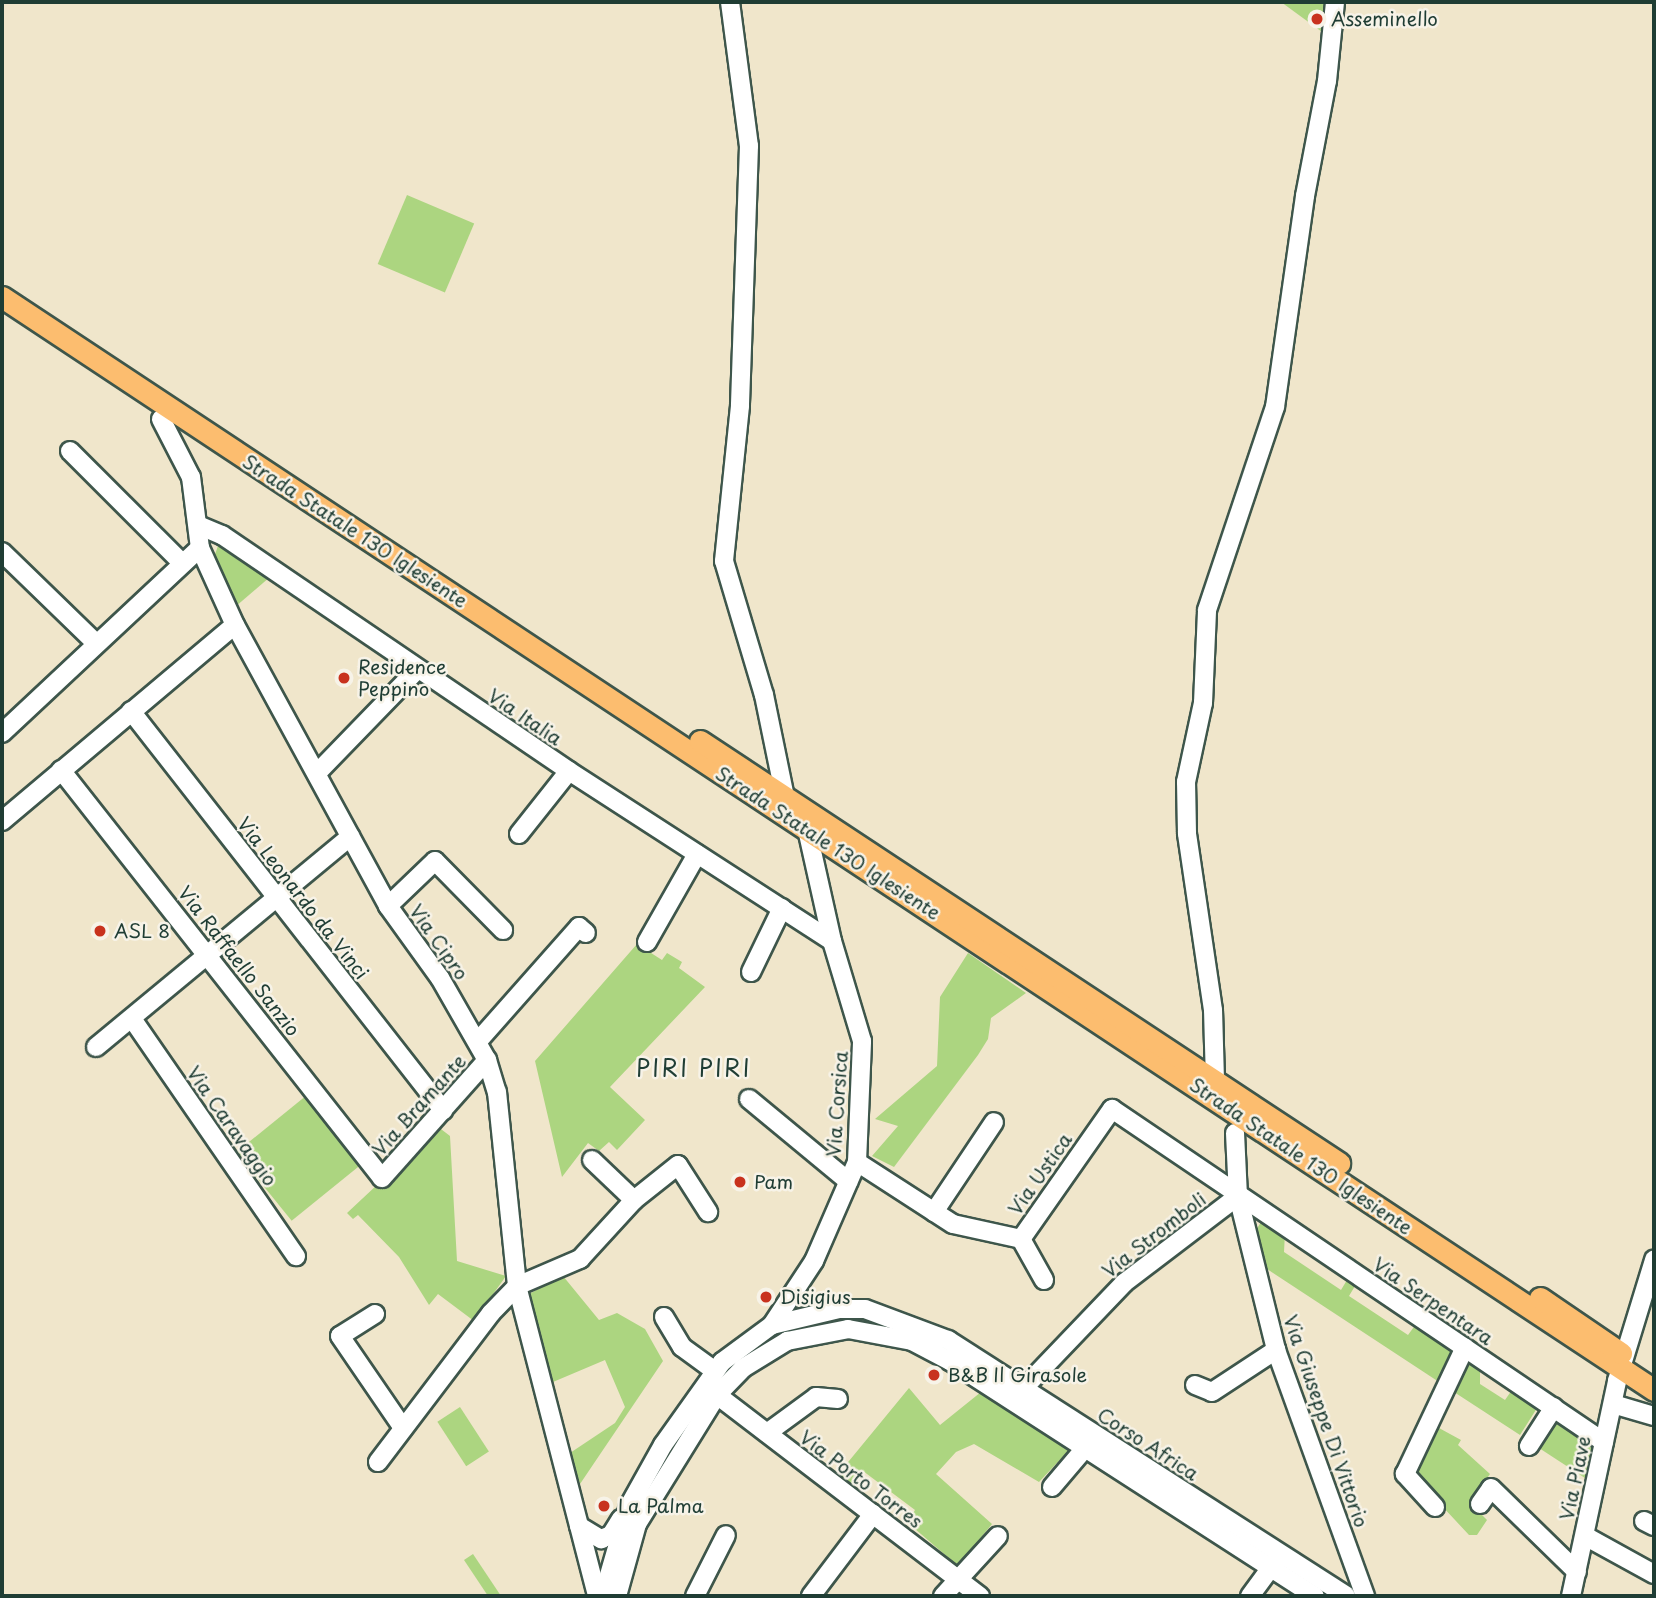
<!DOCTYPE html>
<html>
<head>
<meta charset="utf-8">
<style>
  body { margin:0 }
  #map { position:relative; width:1656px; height:1598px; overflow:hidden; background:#f0e6cb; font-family:"Playpen Sans",sans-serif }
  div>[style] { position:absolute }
  .green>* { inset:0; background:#acd580; transform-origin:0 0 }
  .roads { filter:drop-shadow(2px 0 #3e564b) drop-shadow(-2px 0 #3e564b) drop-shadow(0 2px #3e564b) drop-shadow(0 -2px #3e564b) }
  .minor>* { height:18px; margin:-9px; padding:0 9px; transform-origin:9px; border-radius:9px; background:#fff }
  .major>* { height:21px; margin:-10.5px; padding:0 10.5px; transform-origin:10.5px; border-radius:10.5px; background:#fcbd6f }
  .dots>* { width:19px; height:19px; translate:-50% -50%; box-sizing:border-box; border:4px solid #f7f3e8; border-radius:50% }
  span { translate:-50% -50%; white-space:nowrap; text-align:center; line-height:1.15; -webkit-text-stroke:5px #f7f3e8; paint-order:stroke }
  .poi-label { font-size:19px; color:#1f3d34 }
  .left { translate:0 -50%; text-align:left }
  .street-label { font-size:19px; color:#1f3d34 }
  .quarter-label { font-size:23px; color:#1f3d34; letter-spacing:2px }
  .frame { position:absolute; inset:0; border:4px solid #1f3d34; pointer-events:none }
</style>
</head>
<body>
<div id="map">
  <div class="green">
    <div style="clip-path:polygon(1281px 2px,1330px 2px,1329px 37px)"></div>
    <div style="left:407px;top:195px;width:73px;height:75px;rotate:23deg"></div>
    <div style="clip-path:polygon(218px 546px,270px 577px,235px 607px,214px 557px)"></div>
    <div style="clip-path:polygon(637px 944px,662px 960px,667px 953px,682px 962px,679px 968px,705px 987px,610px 1087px,645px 1120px,617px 1150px,609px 1142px,599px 1151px,588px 1143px,562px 1177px,535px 1061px)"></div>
    <div style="clip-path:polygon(968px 953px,1026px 993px,991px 1018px,988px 1039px,978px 1055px,894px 1167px,872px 1156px,898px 1126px,875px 1119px,937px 1066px,940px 997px)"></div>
    <div style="left:307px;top:1095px;width:88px;height:91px;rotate:51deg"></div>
    <div style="clip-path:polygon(437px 1126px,450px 1136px,457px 1261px,506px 1276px,474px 1321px,438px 1294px,429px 1305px,399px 1257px,358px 1215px,353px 1219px,347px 1213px,378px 1184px,384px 1189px)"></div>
    <div style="clip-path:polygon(1263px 1219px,1285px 1233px,1284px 1252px,1341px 1290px,1350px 1275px,1358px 1281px,1349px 1296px,1408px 1335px,1419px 1320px,1457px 1347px,1439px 1382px,1264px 1267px,1256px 1230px)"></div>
    <div style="clip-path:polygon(563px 1276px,599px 1320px,617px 1313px,645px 1329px,663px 1361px,580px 1484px,570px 1453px,615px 1423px,625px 1407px,605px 1360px,553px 1382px,529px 1294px)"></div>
    <div style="clip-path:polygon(1470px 1358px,1480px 1364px,1480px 1384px,1505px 1400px,1514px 1387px,1539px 1405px,1520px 1435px,1454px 1392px)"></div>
    <div style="clip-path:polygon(909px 1388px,940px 1425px,981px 1392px,1070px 1449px,1039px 1482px,974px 1444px,956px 1452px,936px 1474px,992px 1524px,958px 1566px,907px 1522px,915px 1510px,863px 1471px,849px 1489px,835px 1478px)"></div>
    <div style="left:460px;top:1407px;width:53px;height:27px;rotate:57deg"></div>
    <div style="clip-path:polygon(1556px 1418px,1596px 1445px,1588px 1480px,1539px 1448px)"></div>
    <div style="clip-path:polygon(1439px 1428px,1461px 1440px,1458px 1445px,1490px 1474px,1470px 1503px,1487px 1520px,1477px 1535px,1469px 1535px,1414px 1476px)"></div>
    <div style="clip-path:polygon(473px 1554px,501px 1596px,488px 1596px,464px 1560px)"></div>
  </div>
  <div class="roads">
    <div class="minor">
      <div style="left:730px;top:2px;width:145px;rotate:82.5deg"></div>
      <div style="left:749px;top:146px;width:260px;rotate:92deg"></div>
      <div style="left:740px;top:406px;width:156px;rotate:95.9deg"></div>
      <div style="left:724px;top:561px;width:140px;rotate:73.4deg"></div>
      <div style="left:764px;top:695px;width:104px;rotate:78.4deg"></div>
      <div style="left:161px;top:419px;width:65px;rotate:62.7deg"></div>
      <div style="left:191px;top:477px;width:72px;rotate:82.8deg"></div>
      <div style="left:200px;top:548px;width:85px;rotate:65.6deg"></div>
      <div style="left:235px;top:625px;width:320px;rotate:61.4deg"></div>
      <div style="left:388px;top:906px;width:89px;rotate:54.2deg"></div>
      <div style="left:440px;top:978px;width:95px;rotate:60.2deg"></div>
      <div style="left:487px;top:1060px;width:34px;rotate:73deg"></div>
      <div style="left:497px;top:1092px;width:195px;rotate:84.1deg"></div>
      <div style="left:517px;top:1286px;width:320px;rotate:75.5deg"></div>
      <div style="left:70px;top:451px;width:158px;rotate:45deg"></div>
      <div style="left:198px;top:525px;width:26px;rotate:23deg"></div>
      <div style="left:222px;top:535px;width:420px;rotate:34.2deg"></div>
      <div style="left:569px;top:771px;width:313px;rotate:32.9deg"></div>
      <div style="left:2px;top:552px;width:131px;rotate:44.1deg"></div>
      <div style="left:131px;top:711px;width:507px;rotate:51.98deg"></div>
      <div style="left:2px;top:733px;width:271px;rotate:-43.1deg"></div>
      <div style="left:61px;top:770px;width:519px;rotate:51.81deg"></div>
      <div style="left:382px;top:1178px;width:158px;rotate:-48.3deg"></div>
      <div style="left:318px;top:772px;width:142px;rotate:-45.9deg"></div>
      <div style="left:2px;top:821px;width:304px;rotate:-40.1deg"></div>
      <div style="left:519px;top:834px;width:80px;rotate:-51.6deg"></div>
      <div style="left:388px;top:906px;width:65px;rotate:-43.8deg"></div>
      <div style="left:435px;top:861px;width:97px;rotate:45.4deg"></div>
      <div style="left:647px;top:942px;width:101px;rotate:-60.4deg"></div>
      <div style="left:751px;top:972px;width:71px;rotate:-64.2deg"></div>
      <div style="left:133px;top:1020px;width:287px;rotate:55.4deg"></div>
      <div style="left:479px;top:1040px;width:151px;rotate:-48.5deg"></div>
      <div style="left:579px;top:927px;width:9px;rotate:41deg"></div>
      <div style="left:96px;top:1047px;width:330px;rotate:-39.6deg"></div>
      <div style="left:1215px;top:1081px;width:71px;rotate:-91.6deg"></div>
      <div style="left:1213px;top:1010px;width:179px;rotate:-98.4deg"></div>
      <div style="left:1187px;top:833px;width:51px;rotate:-91.1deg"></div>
      <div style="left:1186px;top:782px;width:81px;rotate:-77.9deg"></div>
      <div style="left:1203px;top:703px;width:93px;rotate:-87.5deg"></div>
      <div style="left:1207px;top:610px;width:214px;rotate:-71.5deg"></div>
      <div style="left:1275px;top:407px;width:213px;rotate:-81.9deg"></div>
      <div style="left:1305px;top:196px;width:117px;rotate:-79.2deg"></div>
      <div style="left:1327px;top:81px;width:79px;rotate:-84.2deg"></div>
      <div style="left:749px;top:1099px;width:129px;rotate:39.6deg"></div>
      <div style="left:1235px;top:1133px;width:63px;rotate:87.3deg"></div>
      <div style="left:1238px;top:1196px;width:159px;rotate:76.1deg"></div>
      <div style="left:1276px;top:1350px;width:262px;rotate:70.1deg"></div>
      <div style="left:592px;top:1160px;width:58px;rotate:43.6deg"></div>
      <div style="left:857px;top:1162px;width:114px;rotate:32.9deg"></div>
      <div style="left:953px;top:1224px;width:70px;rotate:12.4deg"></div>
      <div style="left:1021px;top:1239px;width:159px;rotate:-55deg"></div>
      <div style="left:1112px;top:1109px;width:594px;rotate:34.09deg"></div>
      <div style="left:934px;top:1212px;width:108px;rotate:-56.3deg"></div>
      <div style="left:1021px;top:1239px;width:47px;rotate:60.7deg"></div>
      <div style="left:375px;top:1314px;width:41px;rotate:147.8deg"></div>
      <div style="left:340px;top:1336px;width:112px;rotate:55.6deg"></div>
      <div style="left:664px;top:1317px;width:35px;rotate:59deg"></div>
      <div style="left:682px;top:1347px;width:41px;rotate:36deg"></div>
      <div style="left:772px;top:1325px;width:77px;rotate:-56.7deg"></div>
      <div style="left:814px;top:1261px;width:108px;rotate:-66.5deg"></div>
      <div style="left:857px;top:1162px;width:121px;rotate:-87.6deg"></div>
      <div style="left:862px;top:1041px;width:104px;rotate:-106.7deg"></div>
      <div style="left:832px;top:941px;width:115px;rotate:-102.6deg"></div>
      <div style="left:1195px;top:1385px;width:18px;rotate:22deg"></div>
      <div style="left:1212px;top:1392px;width:77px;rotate:-33.3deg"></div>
      <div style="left:717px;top:1395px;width:331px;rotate:37.4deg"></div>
      <div style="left:1017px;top:1395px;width:155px;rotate:-46.3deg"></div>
      <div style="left:1124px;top:1283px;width:143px;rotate:-37.3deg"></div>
      <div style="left:1613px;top:1404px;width:43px;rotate:16.3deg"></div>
      <div style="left:767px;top:1433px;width:61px;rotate:-36.3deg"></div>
      <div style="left:816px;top:1397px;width:22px;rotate:5deg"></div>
      <div style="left:1529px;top:1446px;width:46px;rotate:-57.3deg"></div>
      <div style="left:378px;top:1462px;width:187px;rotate:-52.8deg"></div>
      <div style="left:491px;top:1313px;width:37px;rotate:-46deg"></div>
      <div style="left:517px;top:1286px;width:69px;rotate:-23.2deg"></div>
      <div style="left:580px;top:1259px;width:80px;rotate:-47.5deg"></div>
      <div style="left:634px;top:1200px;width:56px;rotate:-38.5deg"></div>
      <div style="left:678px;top:1165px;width:56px;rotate:57.4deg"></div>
      <div style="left:1052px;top:1487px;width:62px;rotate:-49.6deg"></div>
      <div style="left:1480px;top:1504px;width:19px;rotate:-55deg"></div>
      <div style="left:1491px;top:1488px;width:120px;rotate:44.3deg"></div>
      <div style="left:1435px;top:1507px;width:45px;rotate:-132.3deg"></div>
      <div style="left:1405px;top:1474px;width:140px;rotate:-64.7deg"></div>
      <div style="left:1644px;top:1521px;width:11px;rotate:27deg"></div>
      <div style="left:579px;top:1526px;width:26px;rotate:31deg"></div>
      <div style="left:601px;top:1539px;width:11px;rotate:-22deg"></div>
      <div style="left:611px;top:1535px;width:19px;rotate:-58deg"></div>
      <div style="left:1585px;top:1536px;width:79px;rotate:28.8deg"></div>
      <div style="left:603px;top:1596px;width:94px;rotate:-73.9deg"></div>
      <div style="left:629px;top:1506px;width:70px;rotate:-60.9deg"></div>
      <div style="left:663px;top:1445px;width:102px;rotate:-54.6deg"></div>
      <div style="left:722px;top:1362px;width:62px;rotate:-36.5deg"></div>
      <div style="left:772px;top:1325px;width:69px;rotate:-13.4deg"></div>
      <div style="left:839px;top:1309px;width:26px"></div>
      <div style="left:865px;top:1309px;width:89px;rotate:20.5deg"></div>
      <div style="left:948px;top:1340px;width:473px;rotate:32.7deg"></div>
      <div style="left:617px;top:1596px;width:75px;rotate:-74.5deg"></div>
      <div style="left:637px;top:1524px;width:152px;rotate:-58.2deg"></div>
      <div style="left:717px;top:1395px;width:37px;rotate:-46deg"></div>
      <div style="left:743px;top:1368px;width:52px;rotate:-31.5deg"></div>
      <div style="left:787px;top:1341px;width:62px;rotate:-11.1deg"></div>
      <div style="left:848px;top:1329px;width:65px;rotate:10.6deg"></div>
      <div style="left:912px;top:1341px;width:43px;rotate:27.8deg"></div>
      <div style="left:950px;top:1361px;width:434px;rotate:32.8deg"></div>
      <div style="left:695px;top:1596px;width:68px;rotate:-63.1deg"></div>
      <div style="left:811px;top:1596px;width:103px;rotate:-52.9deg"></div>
      <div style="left:943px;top:1596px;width:81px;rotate:-47.5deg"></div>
      <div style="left:1250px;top:1596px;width:47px;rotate:-53.6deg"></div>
      <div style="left:1571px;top:1596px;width:220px;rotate:-77.9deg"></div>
      <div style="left:1617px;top:1381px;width:127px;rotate:-73deg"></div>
    </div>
    <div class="major">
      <div style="left:2px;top:297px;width:1981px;rotate:33.49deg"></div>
      <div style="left:700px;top:741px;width:766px;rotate:33.44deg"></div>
      <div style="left:1540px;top:1298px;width:98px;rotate:34.2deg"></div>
    </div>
  </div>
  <div class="dots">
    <div style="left:1317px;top:19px;background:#c8321e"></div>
    <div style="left:344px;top:678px;background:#c8321e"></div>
    <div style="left:100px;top:931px;background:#c8321e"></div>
    <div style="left:740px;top:1182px;background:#c8321e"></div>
    <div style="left:766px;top:1297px;background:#c8321e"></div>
    <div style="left:934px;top:1375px;background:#c8321e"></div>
    <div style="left:604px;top:1506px;background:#c8321e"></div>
  </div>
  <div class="poi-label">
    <span class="left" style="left:1331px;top:19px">Asseminello</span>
    <span class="left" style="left:358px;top:678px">Residence<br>Peppino</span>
    <span class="left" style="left:114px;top:931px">ASL 8</span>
    <span class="left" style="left:754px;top:1182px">Pam</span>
    <span class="left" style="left:780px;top:1297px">Disigius</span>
    <span class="left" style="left:948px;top:1375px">B&amp;B Il Girasole</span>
    <span class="left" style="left:618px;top:1506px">La Palma</span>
  </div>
  <div class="street-label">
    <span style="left:355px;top:531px;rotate:33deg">Strada Statale 130 Iglesiente</span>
    <span style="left:525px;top:717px;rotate:34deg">Via Italia</span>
    <span style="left:828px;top:843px;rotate:33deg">Strada Statale 130 Iglesiente</span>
    <span style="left:303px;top:898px;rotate:52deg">Via Leonardo da Vinci</span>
    <span style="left:439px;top:942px;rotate:55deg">Via Cipro</span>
    <span style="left:239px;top:961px;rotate:52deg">Via Raffaello Sanzio</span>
    <span style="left:837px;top:1104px;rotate:-86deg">Via Corsica</span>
    <span style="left:419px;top:1105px;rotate:-48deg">Via Bramante</span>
    <span style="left:232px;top:1126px;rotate:55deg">Via Caravaggio</span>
    <span style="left:1301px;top:1156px;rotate:34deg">Strada Statale 130 Iglesiente</span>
    <span style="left:1040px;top:1174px;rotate:-55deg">Via Ustica</span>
    <span style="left:1154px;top:1235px;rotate:-38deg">Via Stromboli</span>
    <span style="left:1433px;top:1301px;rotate:34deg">Via Serpentara</span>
    <span style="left:1326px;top:1421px;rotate:71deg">Via Giuseppe Di Vittorio</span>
    <span style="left:1148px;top:1444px;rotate:33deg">Corso Africa</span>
    <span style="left:1575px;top:1478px;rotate:-78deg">Via Piave</span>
    <span style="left:861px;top:1479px;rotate:37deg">Via Porto Torres</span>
  </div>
  <div class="quarter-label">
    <span style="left:694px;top:1068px">PIRI PIRI</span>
  </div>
  <div class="frame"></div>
</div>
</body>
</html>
